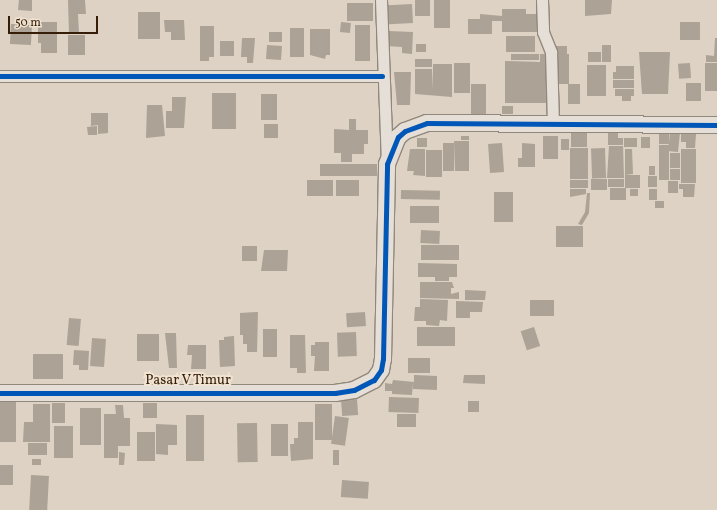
<!DOCTYPE html>
<html>
<head>
<meta charset="utf-8">
<style>
  body { margin:0 }
  #map { position:relative; width:717px; height:510px; overflow:hidden; background:#ddd2c3; font-family:Vollkorn,serif }
  div>[style] { position:absolute }
  .building>* { inset:0; background:#aca296; transform-origin:0 0 }
  .roads { filter:drop-shadow(1px 0 #91887c) drop-shadow(-1px 0 #91887c) drop-shadow(0 1px #91887c) drop-shadow(0 -1px #91887c) }
  .street>* { height:11px; margin:-5.5px; padding:0 5.5px; transform-origin:5.5px; border-radius:5.5px; background:#e5dfd7 }
  .secondary>* { height:16px; margin:-8px; padding:0 8px; transform-origin:8px; border-radius:8px; background:#e5dfd7 }
  .cycleway>* { height:5px; margin:-2.5px; padding:0 2.5px; transform-origin:2.5px; border-radius:2.5px; background:#0057b8 }
  span { translate:-50% -50%; white-space:nowrap; text-align:center; line-height:1.15; -webkit-text-stroke:4px #f0e3d1; paint-order:stroke }
  .street-label { font-size:14px; color:#351d07 }
  .scale { position:absolute; left:8px; top:16px; width:90px; height:18px; box-sizing:border-box; border:2px solid #351d07; border-top:0; padding-left:5px; font-size:12px; line-height:14px; white-space:nowrap; color:#351d07; -webkit-text-stroke:3px #f0e3d1; paint-order:stroke }
</style>
</head>
<body>
<div id="map">
  <div class="building">
    <div style="clip-path:polygon(19px 0,32px 0,32px 11px,18px 10px)"></div>
    <div style="clip-path:polygon(68px 0,85px 0,86px 14px,78px 14px,79px 34px,69px 34px)"></div>
    <div style="left:415px;top:0;width:15px;height:16px"></div>
    <div style="left:434px;top:0;width:16px;height:28px"></div>
    <div style="clip-path:polygon(585px 0,612px 0,611px 14px,585px 16px)"></div>
    <div style="left:347px;top:3px;width:26px;height:18px"></div>
    <div style="left:412px;top:4px;width:19px;height:24px;rotate:87deg"></div>
    <div style="clip-path:polygon(502px 9px,526px 9px,526px 14px,539px 14px,539px 32px,502px 32px,502px 21px,492px 21px,492px 34px,468px 34px,468px 19px,480px 19px,480px 14px,502px 16px)"></div>
    <div style="left:138px;top:12px;width:22px;height:27px"></div>
    <div style="clip-path:polygon(164px 20px,184px 20px,185px 40px,171px 40px,171px 32px,165px 32px)"></div>
    <div style="clip-path:polygon(38px 22px,57px 22px,57px 53px,41px 53px,41px 43px,38px 43px)"></div>
    <div style="left:341px;top:22px;width:10px;height:10px;rotate:6deg"></div>
    <div style="left:680px;top:22px;width:20px;height:18px"></div>
    <div style="left:11px;top:24px;width:21px;height:20px;rotate:3deg"></div>
    <div style="left:355px;top:25px;width:15px;height:36px"></div>
    <div style="clip-path:polygon(200px 26px,214px 26px,214px 57px,209px 57px,209px 61px,200px 61px)"></div>
    <div style="left:290px;top:28px;width:14px;height:29px"></div>
    <div style="clip-path:polygon(310px 29px,330px 29px,330px 55px,326px 55px,325px 59px,310px 55px)"></div>
    <div style="clip-path:polygon(388px 31px,413px 32px,412px 54px,402px 53px,402px 47px,387px 46px)"></div>
    <div style="left:269px;top:32px;width:13px;height:10px"></div>
    <div style="left:85px;top:35px;width:20px;height:17px;rotate:90deg"></div>
    <div style="left:506px;top:36px;width:29px;height:16px"></div>
    <div style="clip-path:polygon(242px 38px,255px 38px,253px 63px,247px 63px,247px 57px,241px 57px)"></div>
    <div style="clip-path:polygon(715px 38px,717px 38px,717px 62px,706px 62px,706px 55px,714px 56px)"></div>
    <div style="left:220px;top:41px;width:14px;height:15px"></div>
    <div style="left:416px;top:44px;width:10px;height:8px"></div>
    <div style="left:267px;top:45px;width:15px;height:14px;rotate:4deg"></div>
    <div style="left:602px;top:45px;width:9px;height:17px"></div>
    <div style="left:555px;top:46px;width:12px;height:8px"></div>
    <div style="left:588px;top:52px;width:13px;height:10px"></div>
    <div style="clip-path:polygon(639px 52px,670px 52px,668px 94px,642px 94px)"></div>
    <div style="left:511px;top:54px;width:28px;height:6px"></div>
    <div style="clip-path:polygon(540px 54px,548px 54px,548px 103px,505px 103px,505px 61px,540px 62px)"></div>
    <div style="left:555px;top:54px;width:14px;height:30px"></div>
    <div style="left:415px;top:59px;width:17px;height:8px"></div>
    <div style="left:454px;top:63px;width:16px;height:30px"></div>
    <div style="left:690px;top:63px;width:15px;height:12px;rotate:86deg"></div>
    <div style="left:705px;top:63px;width:12px;height:28px"></div>
    <div style="clip-path:polygon(433px 64px,452px 64px,452px 97px,415px 94px,415px 69px,432px 69px,433px 90px)"></div>
    <div style="left:587px;top:65px;width:19px;height:31px"></div>
    <div style="left:616px;top:66px;width:18px;height:6px"></div>
    <div style="clip-path:polygon(394px 72px,411px 72px,410px 105px,397px 105px)"></div>
    <div style="left:613px;top:72px;width:21px;height:7px"></div>
    <div style="left:613px;top:80px;width:21px;height:8px"></div>
    <div style="left:686px;top:83px;width:15px;height:18px"></div>
    <div style="left:471px;top:84px;width:15px;height:30px"></div>
    <div style="left:568px;top:84px;width:12px;height:20px"></div>
    <div style="clip-path:polygon(615px 89px,634px 89px,634px 96px,631px 96px,631px 101px,622px 101px,622px 96px,615px 96px)"></div>
    <div style="left:212px;top:93px;width:24px;height:36px"></div>
    <div style="left:261px;top:94px;width:16px;height:26px"></div>
    <div style="clip-path:polygon(172px 97px,186px 97px,184px 128px,166px 128px,166px 111px,172px 111px)"></div>
    <div style="clip-path:polygon(147px 105px,162px 105px,165px 136px,146px 138px)"></div>
    <div style="left:502px;top:106px;width:11px;height:8px"></div>
    <div style="clip-path:polygon(91px 113px,108px 113px,108px 133px,98px 134px,98px 125px,91px 126px)"></div>
    <div style="clip-path:polygon(349px 119px,356px 119px,356px 130px,368px 130px,368px 144px,364px 144px,364px 154px,352px 154px,352px 162px,341px 162px,341px 153px,334px 153px,334px 129px,349px 130px)"></div>
    <div style="left:264px;top:124px;width:14px;height:14px"></div>
    <div style="clip-path:polygon(97px 126px,97px 135px,88px 135px,87px 127px)"></div>
    <div style="left:571px;top:129px;width:16px;height:18px"></div>
    <div style="clip-path:polygon(608px 132px,618px 132px,618px 138px,623px 138px,623px 145px,608px 145px)"></div>
    <div style="left:670px;top:132px;width:10px;height:19px;rotate:6deg"></div>
    <div style="clip-path:polygon(681px 133px,696px 134px,695px 148px,686px 148px,686px 142px,681px 142px)"></div>
    <div style="left:659px;top:134px;width:10px;height:10px"></div>
    <div style="left:461px;top:136px;width:8px;height:4px"></div>
    <div style="left:543px;top:136px;width:15px;height:23px"></div>
    <div style="left:641px;top:137px;width:9px;height:11px"></div>
    <div style="left:417px;top:138px;width:10px;height:9px"></div>
    <div style="left:637px;top:138px;width:9px;height:13px;rotate:90deg"></div>
    <div style="left:561px;top:139px;width:8px;height:11px"></div>
    <div style="clip-path:polygon(454px 141px,469px 141px,469px 163px,462px 163px,469px 163px,469px 171px,455px 171px)"></div>
    <div style="left:443px;top:143px;width:11px;height:28px"></div>
    <div style="left:502px;top:143px;width:29px;height:14px;rotate:86deg"></div>
    <div style="clip-path:polygon(522px 143px,535px 144px,535px 167px,518px 167px,518px 158px,522px 158px)"></div>
    <div style="left:659px;top:145px;width:10px;height:35px"></div>
    <div style="clip-path:polygon(609px 146px,623px 146px,624px 178px,607px 178px)"></div>
    <div style="left:570px;top:148px;width:18px;height:31px"></div>
    <div style="left:605px;top:148px;width:30px;height:14px;rotate:88deg"></div>
    <div style="clip-path:polygon(410px 149px,425px 149px,425px 176px,413px 175px,414px 171px,407px 171px)"></div>
    <div style="clip-path:polygon(625px 149px,632px 149px,633px 174px,625px 175px)"></div>
    <div style="left:681px;top:149px;width:15px;height:34px"></div>
    <div style="left:426px;top:150px;width:16px;height:27px"></div>
    <div style="left:670px;top:153px;width:10px;height:15px"></div>
    <div style="left:377px;top:164px;width:12px;height:57px;rotate:90deg"></div>
    <div style="left:649px;top:166px;width:6px;height:9px"></div>
    <div style="left:670px;top:169px;width:10px;height:11px"></div>
    <div style="left:625px;top:175px;width:15px;height:13px"></div>
    <div style="left:648px;top:176px;width:9px;height:11px"></div>
    <div style="left:591px;top:179px;width:16px;height:11px"></div>
    <div style="left:608px;top:179px;width:16px;height:8px"></div>
    <div style="left:307px;top:180px;width:26px;height:16px"></div>
    <div style="left:336px;top:180px;width:23px;height:16px"></div>
    <div style="left:570px;top:180px;width:18px;height:8px"></div>
    <div style="left:668px;top:181px;width:10px;height:12px"></div>
    <div style="clip-path:polygon(679px 184px,695px 184px,694px 197px,683px 197px,683px 189px,679px 189px)"></div>
    <div style="left:610px;top:188px;width:16px;height:12px"></div>
    <div style="clip-path:polygon(570px 189px,586px 189px,586px 194px,570px 197px)"></div>
    <div style="left:630px;top:189px;width:8px;height:7px"></div>
    <div style="left:649px;top:189px;width:8px;height:11px"></div>
    <div style="left:401px;top:190px;width:39px;height:9px;rotate:1deg"></div>
    <div style="left:494px;top:192px;width:19px;height:30px"></div>
    <div style="clip-path:polygon(587px 193px,590px 193px,589px 213px,582px 225px,578px 224px,585px 212px)"></div>
    <div style="left:655px;top:201px;width:9px;height:7px"></div>
    <div style="left:410px;top:206px;width:29px;height:17px"></div>
    <div style="left:556px;top:226px;width:27px;height:21px"></div>
    <div style="left:421px;top:230px;width:19px;height:13px;rotate:3deg"></div>
    <div style="left:421px;top:245px;width:38px;height:15px"></div>
    <div style="left:242px;top:246px;width:15px;height:15px"></div>
    <div style="clip-path:polygon(264px 250px,288px 250px,287px 271px,261px 271px)"></div>
    <div style="clip-path:polygon(418px 263px,457px 264px,457px 277px,449px 277px,449px 281px,435px 281px,435px 277px,418px 277px)"></div>
    <div style="clip-path:polygon(420px 282px,452px 282px,454px 288px,451px 288px,451px 294px,459px 292px,459px 299px,420px 298px)"></div>
    <div style="clip-path:polygon(465px 290px,486px 291px,485px 300px,465px 300px)"></div>
    <div style="clip-path:polygon(420px 299px,448px 300px,447px 321px,440px 320px,439px 326px,426px 325px,426px 321px,414px 321px,415px 307px,420px 307px)"></div>
    <div style="left:554px;top:300px;width:16px;height:24px;rotate:90deg"></div>
    <div style="clip-path:polygon(456px 301px,483px 302px,482px 312px,470px 312px,470px 318px,456px 318px)"></div>
    <div style="clip-path:polygon(258px 312px,257px 352px,247px 352px,247px 344px,243px 344px,243px 335px,240px 335px,240px 313px)"></div>
    <div style="left:365px;top:312px;width:14px;height:19px;rotate:86deg"></div>
    <div style="left:69px;top:318px;width:12px;height:27px;rotate:5deg"></div>
    <div style="left:417px;top:327px;width:38px;height:19px"></div>
    <div style="left:534px;top:327px;width:20px;height:14px;rotate:72deg"></div>
    <div style="left:263px;top:329px;width:14px;height:28px"></div>
    <div style="left:356px;top:332px;width:24px;height:19px;rotate:88deg"></div>
    <div style="clip-path:polygon(165px 333px,176px 333px,177px 368px,169px 368px)"></div>
    <div style="left:137px;top:334px;width:22px;height:27px"></div>
    <div style="clip-path:polygon(290px 335px,305px 335px,306px 373px,297px 373px,297px 368px,290px 368px)"></div>
    <div style="clip-path:polygon(234px 336px,235px 366px,220px 367px,219px 340px,224px 340px,224px 337px)"></div>
    <div style="left:92px;top:338px;width:14px;height:28px;rotate:4deg"></div>
    <div style="clip-path:polygon(315px 342px,329px 342px,329px 371px,314px 371px,315px 356px,311px 356px,311px 345px,315px 345px)"></div>
    <div style="clip-path:polygon(188px 345px,206px 345px,206px 369px,191px 369px,192px 355px,187px 355px)"></div>
    <div style="clip-path:polygon(74px 350px,89px 351px,88px 370px,79px 370px,79px 365px,73px 365px)"></div>
    <div style="left:33px;top:354px;width:30px;height:25px"></div>
    <div style="left:408px;top:358px;width:22px;height:15px"></div>
    <div style="clip-path:polygon(414px 375px,437px 376px,437px 390px,413px 389px,413px 383px,412px 395px,392px 394px,392px 391px,385px 391px,385px 383px,392px 384px,393px 380px,414px 382px)"></div>
    <div style="clip-path:polygon(464px 375px,485px 375px,485px 384px,463px 383px)"></div>
    <div style="left:389px;top:397px;width:30px;height:15px;rotate:2deg"></div>
    <div style="left:357px;top:399px;width:16px;height:16px;rotate:86deg"></div>
    <div style="left:16px;top:401px;width:41px;height:16px;rotate:90deg"></div>
    <div style="left:468px;top:401px;width:11px;height:11px"></div>
    <div style="left:52px;top:403px;width:13px;height:20px"></div>
    <div style="left:143px;top:403px;width:14px;height:15px"></div>
    <div style="clip-path:polygon(33px 404px,50px 404px,50px 442px,23px 442px,24px 422px,33px 422px)"></div>
    <div style="left:315px;top:404px;width:17px;height:36px"></div>
    <div style="clip-path:polygon(115px 405px,123px 405px,124px 418px,130px 418px,130px 446px,118px 446px,118px 458px,104px 458px,104px 414px,116px 414px)"></div>
    <div style="left:80px;top:408px;width:21px;height:37px"></div>
    <div style="left:397px;top:414px;width:19px;height:13px"></div>
    <div style="left:186px;top:415px;width:18px;height:46px"></div>
    <div style="left:335px;top:416px;width:14px;height:28px;rotate:8deg"></div>
    <div style="clip-path:polygon(298px 422px,313px 422px,313px 459px,291px 461px,290px 444px,294px 444px,294px 438px,298px 438px)"></div>
    <div style="left:257px;top:423px;width:39px;height:20px;rotate:89deg"></div>
    <div style="clip-path:polygon(156px 424px,177px 425px,177px 445px,168px 445px,168px 455px,156px 454px)"></div>
    <div style="left:271px;top:424px;width:17px;height:32px"></div>
    <div style="left:54px;top:426px;width:19px;height:32px"></div>
    <div style="left:137px;top:432px;width:18px;height:29px"></div>
    <div style="left:28px;top:443px;width:19px;height:12px"></div>
    <div style="left:333px;top:450px;width:6px;height:15px"></div>
    <div style="clip-path:polygon(119px 452px,125px 453px,124px 465px,119px 465px)"></div>
    <div style="left:32px;top:459px;width:9px;height:6px"></div>
    <div style="left:0;top:465px;width:13px;height:20px"></div>
    <div style="left:31px;top:475px;width:18px;height:35px;rotate:3deg"></div>
    <div style="left:342px;top:480px;width:27px;height:17px;rotate:4deg"></div>
  </div>
  <div class="roads">
    <div class="street">
      <div style="left:381px;top:0;width:160px;rotate:87.9deg"></div>
      <div style="left:542px;top:0;width:32px;rotate:88deg"></div>
      <div style="left:543px;top:32px;width:22px;rotate:68deg"></div>
      <div style="left:551px;top:52px;width:73px;rotate:88.4deg"></div>
      <div style="left:0;top:76px;width:382px"></div>
    </div>
    <div class="secondary">
      <div style="left:0;top:393px;width:335px"></div>
      <div style="left:335px;top:393px;width:19px;rotate:-9deg"></div>
      <div style="left:354px;top:390px;width:22px;rotate:-27deg"></div>
      <div style="left:374px;top:380px;width:12px;rotate:-55deg"></div>
      <div style="left:381px;top:370px;width:11px;rotate:-80deg"></div>
      <div style="left:383px;top:359px;width:195px;rotate:-88.8deg"></div>
      <div style="left:387px;top:164px;width:29px;rotate:-68deg"></div>
      <div style="left:398px;top:137px;width:9px;rotate:-41deg"></div>
      <div style="left:405px;top:131px;width:23px;rotate:-20deg"></div>
      <div style="left:427px;top:123px;width:290px;rotate:0.4deg"></div>
    </div>
  </div>
  <div class="cycleway">
    <div style="left:0;top:76px;width:382px"></div>
    <div style="left:0;top:393px;width:335px"></div>
    <div style="left:335px;top:393px;width:19px;rotate:-9deg"></div>
    <div style="left:354px;top:390px;width:22px;rotate:-27deg"></div>
    <div style="left:374px;top:380px;width:12px;rotate:-55deg"></div>
    <div style="left:381px;top:370px;width:11px;rotate:-80deg"></div>
    <div style="left:383px;top:359px;width:195px;rotate:-88.8deg"></div>
    <div style="left:387px;top:164px;width:29px;rotate:-68deg"></div>
    <div style="left:398px;top:137px;width:9px;rotate:-41deg"></div>
    <div style="left:405px;top:131px;width:23px;rotate:-20deg"></div>
    <div style="left:427px;top:123px;width:290px;rotate:0.4deg"></div>
  </div>
  <div class="street-label">
    <span style="left:188px;top:381px">Pasar V Timur</span>
  </div>
  <div class="scale">50 m</div>
</div>
</body>
</html>
